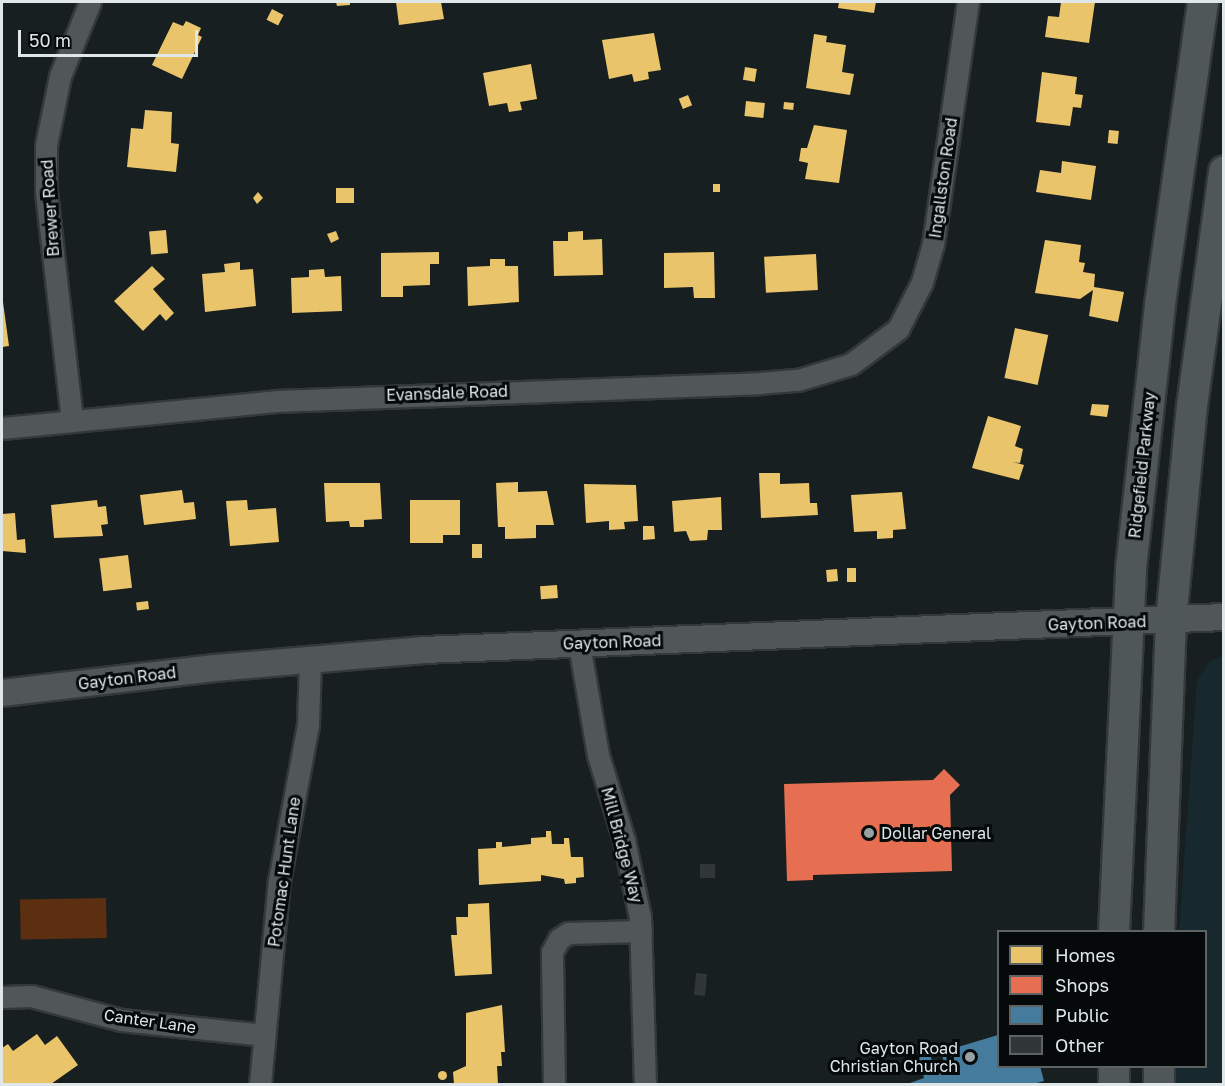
<!DOCTYPE html>
<html>
<head>
<meta charset="utf-8">
<style>
  body { margin:0 }
  #map { position:relative; width:1225px; height:1086px; overflow:hidden; background:#181f20; font-family:"Golos Text",sans-serif }
  div>[style] { position:absolute }
  .built>* { inset:0; background:#17292e }
  .green>* { inset:0; background:#5c2f10; transform-origin:0 0 }
  .homes>* { inset:0; background:#e9c46a; transform-origin:0 0 }
  .round { border-radius:50% }
  .shops>* { inset:0; background:#e76f51 }
  .public>* { inset:0; background:#457b9d }
  .building>* { inset:0; background:#313738; transform-origin:0 0 }
  .roads { filter:drop-shadow(2px 0 #34383a) drop-shadow(-2px 0 #34383a) drop-shadow(0 2px #34383a) drop-shadow(0 -2px #34383a) }
  .minor>* { height:21px; margin:-10.5px; padding:0 10.5px; transform-origin:10.5px; border-radius:10.5px; background:#515657 }
  .tertiary>* { height:26px; margin:-13px; padding:0 13px; transform-origin:13px; border-radius:13px; background:#515657 }
  .secondary>* { height:30px; margin:-15px; padding:0 15px; transform-origin:15px; border-radius:15px; background:#4f5759 }
  .dots>* { width:16px; height:16px; translate:-50% -50%; box-sizing:border-box; border:3px solid #05090a; border-radius:50% }
  span { translate:-50% -50%; white-space:nowrap; text-align:center; line-height:1.15; -webkit-text-stroke:6px #05090a; paint-order:stroke }
  .street-label { font-size:16px; color:#e0e7e9 }
  .poi-label { font-size:16px; color:#e0e7e9 }
  .left { translate:0 -50%; text-align:left }
  .right { translate:-100% -50%; text-align:right }
  .frame { position:absolute; inset:0; border:3px solid #e0e7e9; pointer-events:none }
  .legend { position:absolute; left:997px; top:930px; width:210px; height:138px; box-sizing:border-box; background:#05090a; border:2px solid #5d6263; margin:0; padding:8px 10px; list-style:none; font-size:18px; color:#e0e7e9 }
  .legend li { display:flex; align-items:center; gap:12px; height:30px }
  .legend b { width:30px; border:2px solid #5d6263 }
  .scale { position:absolute; left:18px; top:30px; width:180px; height:27px; box-sizing:border-box; border:3px solid #e0e7e9; border-top:0; padding-left:8px; font-size:18px; line-height:21px; white-space:nowrap; color:#e0e7e9; -webkit-text-stroke:4px #05090a; paint-order:stroke }
</style>
</head>
<body>
<div id="map">
  <div class="built">
    <div style="clip-path:polygon(1223px 656px,1223px 1084px,1176px 1084px,1175px 1067px,1206px 1066px,1206px 932px,1179px 931px,1197px 681px,1209px 662px)"></div>
  </div>
  <div class="green">
    <div style="left:106px;top:898px;width:40px;height:86px;rotate:89deg"></div>
  </div>
  <div class="homes">
    <div style="clip-path:polygon(336px 2px,350px 2px,350px 5px,337px 6px)"></div>
    <div style="clip-path:polygon(396px 2px,441px 2px,444px 19px,399px 25px)"></div>
    <div style="clip-path:polygon(839px 2px,876px 2px,874px 13px,838px 8px)"></div>
    <div style="clip-path:polygon(1061px 2px,1095px 2px,1089px 43px,1045px 37px,1048px 16px,1059px 17px)"></div>
    <div style="left:272px;top:9px;width:13px;height:12px;rotate:27deg"></div>
    <div style="clip-path:polygon(186px 21px,201px 28px,198px 35px,202px 37px,182px 79px,152px 65px,173px 22px,183px 26px)"></div>
    <div style="clip-path:polygon(654px 33px,661px 70px,648px 72px,649px 79px,634px 82px,632px 74px,609px 79px,602px 40px)"></div>
    <div style="clip-path:polygon(814px 34px,827px 36px,826px 42px,846px 45px,842px 72px,854px 74px,850px 95px,806px 88px)"></div>
    <div style="clip-path:polygon(531px 64px,537px 99px,520px 102px,522px 110px,509px 112px,507px 103px,489px 106px,483px 73px)"></div>
    <div style="left:745px;top:67px;width:12px;height:13px;rotate:9deg"></div>
    <div style="clip-path:polygon(1042px 72px,1077px 77px,1075px 94px,1083px 95px,1081px 108px,1073px 107px,1070px 126px,1036px 122px)"></div>
    <div style="left:688px;top:95px;width:11px;height:10px;rotate:68deg"></div>
    <div style="left:746px;top:101px;width:19px;height:15px;rotate:6deg"></div>
    <div style="left:784px;top:102px;width:10px;height:7px;rotate:6deg"></div>
    <div style="clip-path:polygon(145px 110px,172px 112px,171px 143px,179px 144px,176px 172px,127px 167px,131px 128px,143px 129px)"></div>
    <div style="clip-path:polygon(814px 125px,847px 130px,839px 183px,805px 179px,808px 163px,799px 161px,801px 148px,807px 148px)"></div>
    <div style="left:1109px;top:130px;width:10px;height:13px;rotate:6deg"></div>
    <div style="clip-path:polygon(1062px 161px,1096px 166px,1091px 200px,1036px 192px,1040px 170px,1061px 173px)"></div>
    <div style="left:713px;top:184px;width:7px;height:8px"></div>
    <div style="left:336px;top:188px;width:18px;height:15px"></div>
    <div style="clip-path:polygon(258px 192px,263px 198px,257px 204px,253px 198px)"></div>
    <div style="left:166px;top:230px;width:23px;height:17px;rotate:85deg"></div>
    <div style="clip-path:polygon(336px 231px,339px 239px,331px 243px,327px 234px)"></div>
    <div style="clip-path:polygon(583px 231px,583px 240px,602px 239px,603px 275px,554px 276px,553px 241px,568px 241px,568px 232px)"></div>
    <div style="clip-path:polygon(1045px 240px,1081px 245px,1079px 262px,1085px 263px,1083px 272px,1095px 274px,1094px 287px,1124px 292px,1118px 322px,1089px 316px,1093px 290px,1080px 299px,1035px 293px)"></div>
    <div style="clip-path:polygon(439px 252px,439px 264px,430px 264px,430px 285px,403px 286px,403px 297px,381px 297px,381px 253px)"></div>
    <div style="clip-path:polygon(714px 252px,715px 298px,694px 298px,693px 287px,664px 288px,664px 253px)"></div>
    <div style="left:816px;top:254px;width:36px;height:52px;rotate:87deg"></div>
    <div style="clip-path:polygon(490px 259px,505px 259px,505px 266px,518px 266px,519px 302px,468px 306px,467px 267px,490px 266px)"></div>
    <div style="clip-path:polygon(240px 262px,240px 270px,253px 269px,256px 306px,205px 312px,202px 274px,225px 272px,224px 264px)"></div>
    <div style="clip-path:polygon(152px 266px,165px 279px,153px 289px,174px 313px,166px 321px,160px 314px,143px 331px,114px 301px)"></div>
    <div style="clip-path:polygon(324px 269px,325px 277px,341px 276px,342px 311px,292px 313px,291px 278px,309px 277px,309px 270px)"></div>
    <div style="clip-path:polygon(2px 295px,9px 346px,2px 347px)"></div>
    <div style="left:1015px;top:328px;width:34px;height:51px;rotate:12deg"></div>
    <div style="clip-path:polygon(1092px 404px,1109px 405px,1107px 417px,1090px 415px)"></div>
    <div style="clip-path:polygon(988px 416px,1021px 426px,1015px 446px,1023px 449px,1020px 463px,1013px 462px,1024px 465px,1019px 480px,972px 468px)"></div>
    <div style="clip-path:polygon(759px 473px,780px 473px,780px 484px,809px 483px,810px 503px,817px 503px,818px 515px,761px 518px)"></div>
    <div style="clip-path:polygon(518px 482px,518px 492px,547px 491px,554px 525px,536px 525px,536px 538px,505px 539px,505px 527px,498px 527px,496px 483px)"></div>
    <div style="clip-path:polygon(324px 483px,380px 483px,382px 519px,364px 520px,364px 527px,350px 527px,349px 521px,326px 522px)"></div>
    <div style="clip-path:polygon(584px 484px,636px 485px,638px 521px,624px 522px,625px 529px,609px 530px,609px 521px,586px 523px)"></div>
    <div style="clip-path:polygon(182px 490px,184px 503px,194px 502px,196px 519px,144px 525px,140px 495px)"></div>
    <div style="clip-path:polygon(902px 492px,906px 529px,893px 530px,893px 538px,877px 539px,877px 531px,854px 532px,851px 495px)"></div>
    <div style="clip-path:polygon(721px 497px,722px 530px,708px 530px,707px 540px,690px 541px,686px 531px,674px 532px,672px 501px)"></div>
    <div style="clip-path:polygon(97px 500px,98px 507px,106px 506px,108px 524px,101px 525px,103px 536px,54px 538px,51px 505px)"></div>
    <div style="clip-path:polygon(247px 500px,248px 510px,276px 508px,279px 542px,230px 546px,226px 501px)"></div>
    <div style="clip-path:polygon(410px 500px,460px 500px,460px 535px,443px 535px,443px 543px,410px 543px)"></div>
    <div style="clip-path:polygon(15px 513px,17px 540px,25px 539px,26px 553px,2px 551px,2px 514px)"></div>
    <div style="clip-path:polygon(643px 526px,654px 526px,655px 539px,643px 540px)"></div>
    <div style="left:472px;top:544px;width:10px;height:14px"></div>
    <div style="left:128px;top:555px;width:33px;height:29px;rotate:83deg"></div>
    <div style="left:847px;top:568px;width:9px;height:14px"></div>
    <div style="left:837px;top:569px;width:12px;height:11px;rotate:85deg"></div>
    <div style="left:557px;top:585px;width:13px;height:17px;rotate:86deg"></div>
    <div style="left:148px;top:601px;width:8px;height:12px;rotate:83deg"></div>
    <div style="clip-path:polygon(546px 831px,551px 831px,552px 844px,564px 844px,564px 838px,569px 838px,571px 857px,583px 857px,584px 877px,576px 878px,576px 883px,565px 884px,564px 879px,541px 875px,541px 881px,479px 885px,478px 849px,496px 848px,496px 842px,502px 842px,502px 847px,531px 844px,531px 838px,546px 837px)"></div>
    <div style="clip-path:polygon(489px 903px,492px 974px,455px 976px,451px 935px,457px 935px,456px 917px,468px 917px,468px 904px)"></div>
    <div style="clip-path:polygon(502px 1005px,505px 1052px,501px 1052px,502px 1066px,497px 1066px,498px 1084px,454px 1084px,453px 1072px,466px 1066px,466px 1013px)"></div>
    <div style="clip-path:polygon(37px 1034px,45px 1045px,57px 1036px,78px 1065px,51px 1084px,2px 1084px,2px 1048px,8px 1044px,13px 1051px)"></div>
    <div class="round" style="left:437.5px;top:1070.5px;width:9px;height:9px"></div>
  </div>
  <div class="shops">
    <div style="clip-path:polygon(944px 769px,960px 785px,950px 795px,952px 871px,813px 875px,813px 880px,787px 881px,784px 784px,933px 780px)"></div>
  </div>
  <div class="public">
    <div style="clip-path:polygon(998px 1035px,998px 1066px,1040px 1066px,1044px 1081px,1033px 1084px,907px 1084px,924px 1078px,917px 1051px,928px 1047px,933px 1065px,944px 1062px,941px 1052px)"></div>
  </div>
  <div class="building">
    <div style="left:715px;top:864px;width:14px;height:15px;rotate:90deg"></div>
    <div style="left:696px;top:973px;width:11px;height:22px;rotate:5deg"></div>
  </div>
  <div class="roads">
    <div class="minor">
      <div style="left:72px;top:420px;width:229px;rotate:-96.5deg"></div>
      <div style="left:46px;top:192px;width:47px;rotate:-90deg"></div>
      <div style="left:46px;top:145px;width:70px;rotate:-78.5deg"></div>
      <div style="left:60px;top:76px;width:80px;rotate:-67.9deg"></div>
      <div style="left:2px;top:428px;width:275px;rotate:-5.6deg"></div>
      <div style="left:276px;top:401px;width:484px;rotate:-2.1deg"></div>
      <div style="left:760px;top:383px;width:38px;rotate:-5deg"></div>
      <div style="left:798px;top:380px;width:55px;rotate:-16.8deg"></div>
      <div style="left:851px;top:364px;width:59px;rotate:-36.7deg"></div>
      <div style="left:898px;top:329px;width:53px;rotate:-62.9deg"></div>
      <div style="left:922px;top:282px;width:40px;rotate:-74deg"></div>
      <div style="left:933px;top:244px;width:245px;rotate:-81.8deg"></div>
      <div style="left:579px;top:644px;width:113px;rotate:80.3deg"></div>
      <div style="left:598px;top:755px;width:89px;rotate:73deg"></div>
      <div style="left:624px;top:840px;width:79px;rotate:78.3deg"></div>
      <div style="left:640px;top:917px;width:167px;rotate:88.3deg"></div>
      <div style="left:2px;top:997px;width:29px;rotate:-2deg"></div>
      <div style="left:31px;top:996px;width:93px;rotate:14.9deg"></div>
      <div style="left:121px;top:1020px;width:144px;rotate:6deg"></div>
      <div style="left:260px;top:1084px;width:204px;rotate:-84.7deg"></div>
      <div style="left:279px;top:881px;width:160px;rotate:-79.5deg"></div>
      <div style="left:308px;top:724px;width:65px;rotate:-88.2deg"></div>
      <div style="left:554px;top:1084px;width:132px;rotate:-90.9deg"></div>
      <div style="left:552px;top:952px;width:15px;rotate:-62deg"></div>
      <div style="left:559px;top:939px;width:11px;rotate:-34deg"></div>
      <div style="left:568px;top:933px;width:73px;rotate:-1.6deg"></div>
    </div>
    <div class="tertiary">
      <div style="left:2px;top:693px;width:214px;rotate:-6.7deg"></div>
      <div style="left:215px;top:668px;width:210px;rotate:-4.9deg"></div>
      <div style="left:424px;top:650px;width:801px;rotate:-2.36deg"></div>
    </div>
    <div class="secondary">
      <div style="left:1114px;top:932px;width:364px;rotate:-87.3deg"></div>
      <div style="left:1131px;top:568px;width:266px;rotate:-83.7deg"></div>
      <div style="left:1160px;top:304px;width:305px;rotate:-81.9deg"></div>
      <div style="left:1159px;top:932px;width:312px;rotate:-87.8deg"></div>
      <div style="left:1171px;top:620px;width:215px;rotate:-84.4deg"></div>
      <div style="left:1192px;top:406px;width:237px;rotate:-82.2deg"></div>
      <div style="left:1114px;top:1066px;width:18px;rotate:90deg"></div>
      <div style="left:1159px;top:1066px;width:18px;rotate:90deg"></div>
    </div>
  </div>
  <div class="dots">
    <div style="left:869px;top:833px;background:#9aa1a3"></div>
    <div style="left:970px;top:1057px;background:#9aa1a3"></div>
  </div>
  <div class="street-label">
    <span style="left:943px;top:178px;rotate:-82deg">Ingallston Road</span>
    <span style="left:50px;top:208px;rotate:-94deg">Brewer Road</span>
    <span style="left:447px;top:393px;rotate:-2deg">Evansdale Road</span>
    <span style="left:1142px;top:465px;rotate:-84deg">Ridgefield Parkway</span>
    <span style="left:1097px;top:623px;rotate:-2deg">Gayton Road</span>
    <span style="left:612px;top:642px;rotate:-2deg">Gayton Road</span>
    <span style="left:127px;top:678px;rotate:-7deg">Gayton Road</span>
    <span style="left:622px;top:845px;rotate:75deg">Mill Bridge Way</span>
    <span style="left:284px;top:872px;rotate:-82deg">Potomac Hunt Lane</span>
    <span style="left:150px;top:1021px;rotate:8deg">Canter Lane</span>
  </div>
  <div class="poi-label">
    <span class="left" style="left:881px;top:833px">Dollar General</span>
    <span class="right" style="left:958px;top:1057px">Gayton Road<br>Christian Church</span>
  </div>
  <div class="frame"></div>
  <ul class="legend">
  <li><b style="height:16px;background:#e9c46a"></b>Homes</li>
  <li><b style="height:16px;background:#e76f51"></b>Shops</li>
  <li><b style="height:16px;background:#457b9d"></b>Public</li>
  <li><b style="height:16px;background:#313738"></b>Other</li>
  </ul>
  <div class="scale">50 m</div>
</div>
</body>
</html>
